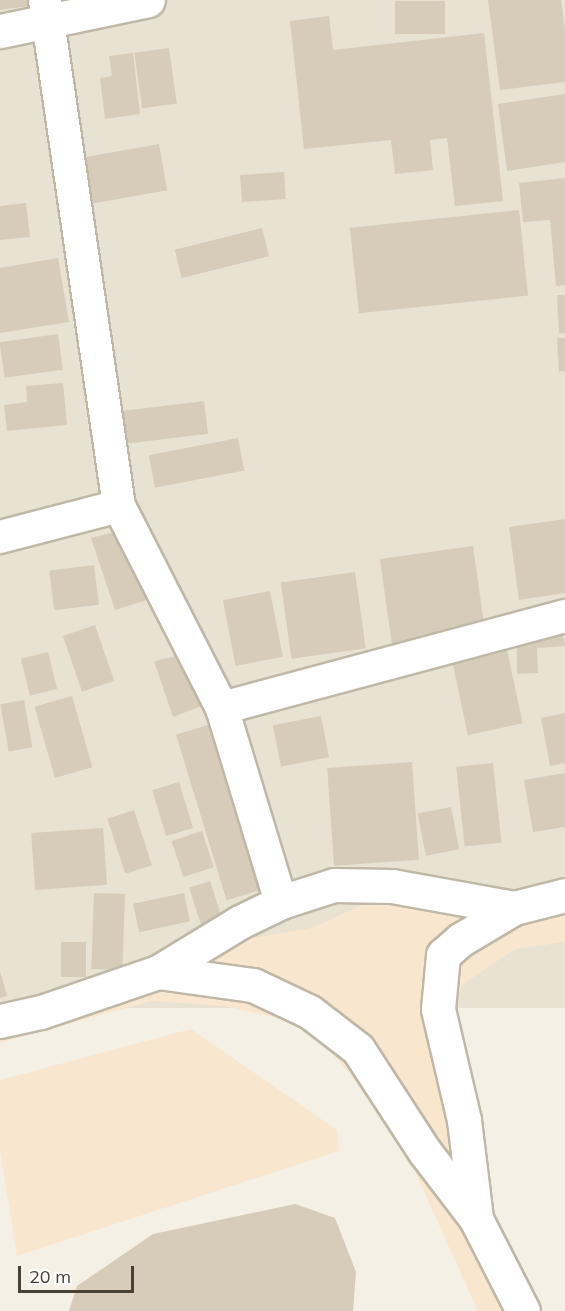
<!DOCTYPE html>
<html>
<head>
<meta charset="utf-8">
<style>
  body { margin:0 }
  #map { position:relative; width:565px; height:1311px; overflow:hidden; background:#f4f0e5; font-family:Mulish,sans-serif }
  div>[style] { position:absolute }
  .residential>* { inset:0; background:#e8e2d2; transform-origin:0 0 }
  .commercial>* { inset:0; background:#f8e7ce }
  .building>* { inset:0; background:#d6ccb9; transform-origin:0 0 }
  .roads { filter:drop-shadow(2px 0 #c0b8a7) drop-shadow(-2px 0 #c0b8a7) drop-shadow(0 2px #c0b8a7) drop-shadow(0 -2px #c0b8a7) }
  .minor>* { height:32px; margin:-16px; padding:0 16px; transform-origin:16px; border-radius:16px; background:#fff }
  .tertiary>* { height:33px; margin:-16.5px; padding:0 16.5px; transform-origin:16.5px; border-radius:16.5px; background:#fff }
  span { translate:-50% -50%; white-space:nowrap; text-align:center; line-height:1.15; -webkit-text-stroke:4.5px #fff; paint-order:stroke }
  .scale { position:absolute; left:18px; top:1266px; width:116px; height:27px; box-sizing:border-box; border:3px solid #474034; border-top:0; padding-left:8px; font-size:18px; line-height:21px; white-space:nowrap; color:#474034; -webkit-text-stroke:4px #fff; paint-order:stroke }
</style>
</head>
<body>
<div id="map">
  <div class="residential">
    <div style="left:0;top:0;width:565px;height:1008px"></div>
  </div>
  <div class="commercial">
    <div style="clip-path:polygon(565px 876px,565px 942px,515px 949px,463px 984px,442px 1030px,481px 1205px,534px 1311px,478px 1311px,411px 1163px,350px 1074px,307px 1025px,224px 1006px,152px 1001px,0 1043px,0 1014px,252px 938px,312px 928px,386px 894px,503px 892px)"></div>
    <div style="clip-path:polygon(191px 1029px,337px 1130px,339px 1151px,17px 1256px,0 1151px,0 1080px)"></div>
  </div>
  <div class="building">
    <div style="clip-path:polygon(0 0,29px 0,29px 6px,0 10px)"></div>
    <div style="clip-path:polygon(488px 0,561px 0,565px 32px,565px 82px,500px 90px)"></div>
    <div style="left:395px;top:1px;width:50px;height:33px"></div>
    <div style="clip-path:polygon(329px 16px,333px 50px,484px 33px,503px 201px,455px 206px,447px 138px,430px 140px,433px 170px,395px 174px,391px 140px,304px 149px,290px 21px)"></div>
    <div style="left:169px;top:48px;width:56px;height:35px;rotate:82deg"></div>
    <div style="clip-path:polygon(133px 53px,140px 114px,105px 119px,100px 78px,112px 76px,109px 56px)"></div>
    <div style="clip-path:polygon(565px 94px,565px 162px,507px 171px,498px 104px)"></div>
    <div style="left:159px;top:144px;width:47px;height:80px;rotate:80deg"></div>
    <div style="left:284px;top:172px;width:27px;height:44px;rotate:86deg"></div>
    <div style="clip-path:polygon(565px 178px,565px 285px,556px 286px,550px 220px,523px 222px,519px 183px)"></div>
    <div style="clip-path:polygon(26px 203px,30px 237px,0 240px,0 206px)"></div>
    <div style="left:519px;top:210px;width:86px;height:170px;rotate:84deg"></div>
    <div style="left:262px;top:228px;width:29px;height:90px;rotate:76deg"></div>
    <div style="clip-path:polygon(58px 258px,69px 322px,0 333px,0 268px)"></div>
    <div style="clip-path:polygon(557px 295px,565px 295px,565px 333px,559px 333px)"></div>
    <div style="left:58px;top:334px;width:36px;height:59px;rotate:82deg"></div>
    <div style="clip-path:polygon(557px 338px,565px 338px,565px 371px,559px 372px)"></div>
    <div style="clip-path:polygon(63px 383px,67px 425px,7px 431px,4px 405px,27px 402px,26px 386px)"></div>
    <div style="left:204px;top:401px;width:33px;height:95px;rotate:83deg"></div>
    <div style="left:238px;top:438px;width:33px;height:91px;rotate:79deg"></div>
    <div style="clip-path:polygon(565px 519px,565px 593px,519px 600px,509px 527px)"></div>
    <div style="clip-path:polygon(123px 530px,150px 599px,115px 610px,91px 538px)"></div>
    <div style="left:473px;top:546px;width:85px;height:94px;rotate:82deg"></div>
    <div style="left:94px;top:565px;width:40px;height:45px;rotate:83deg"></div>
    <div style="left:355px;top:572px;width:77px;height:75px;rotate:82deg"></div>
    <div style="left:270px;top:591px;width:67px;height:48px;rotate:79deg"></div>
    <div style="left:95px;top:625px;width:59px;height:34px;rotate:71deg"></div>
    <div style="clip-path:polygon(561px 625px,565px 646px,537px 648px,538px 673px,517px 674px,517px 636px)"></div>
    <div style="left:506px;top:645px;width:80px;height:56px;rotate:78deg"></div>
    <div style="left:48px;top:652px;width:38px;height:28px;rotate:76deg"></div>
    <div style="clip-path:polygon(177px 656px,204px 705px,173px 717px,154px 661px)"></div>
    <div style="left:72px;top:696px;width:74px;height:39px;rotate:74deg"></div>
    <div style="left:24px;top:700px;width:48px;height:24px;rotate:80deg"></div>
    <div style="clip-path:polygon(565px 713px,565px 763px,550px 766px,541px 718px)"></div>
    <div style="left:321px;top:716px;width:42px;height:49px;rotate:79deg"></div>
    <div style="left:221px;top:721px;width:173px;height:47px;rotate:73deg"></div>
    <div style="left:412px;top:762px;width:98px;height:85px;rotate:86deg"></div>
    <div style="left:493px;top:763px;width:80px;height:37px;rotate:84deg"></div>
    <div style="clip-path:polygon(565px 773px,565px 827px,533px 832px,524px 780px)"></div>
    <div style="left:179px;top:782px;width:48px;height:28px;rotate:73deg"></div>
    <div style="left:451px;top:807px;width:43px;height:34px;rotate:79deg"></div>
    <div style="left:134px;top:810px;width:58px;height:28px;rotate:72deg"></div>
    <div style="left:103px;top:828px;width:57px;height:72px;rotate:86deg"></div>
    <div style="left:202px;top:831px;width:38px;height:32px;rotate:72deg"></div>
    <div style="left:210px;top:881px;width:41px;height:22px;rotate:72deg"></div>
    <div style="left:94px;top:893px;width:31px;height:76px;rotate:2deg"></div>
    <div style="left:184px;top:893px;width:29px;height:52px;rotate:78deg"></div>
    <div style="left:61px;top:942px;width:25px;height:35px"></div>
    <div style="clip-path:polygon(0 971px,7px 996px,0 998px)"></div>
    <div style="clip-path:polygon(295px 1204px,335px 1218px,356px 1272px,353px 1311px,69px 1311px,77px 1286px,153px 1234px)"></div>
  </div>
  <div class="roads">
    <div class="minor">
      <div style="left:119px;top:506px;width:227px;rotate:63deg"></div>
      <div style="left:222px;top:708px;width:203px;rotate:73.1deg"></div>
      <div style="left:0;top:537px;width:123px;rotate:-14.6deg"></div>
      <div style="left:119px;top:506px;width:511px;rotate:-98.32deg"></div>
      <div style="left:222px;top:708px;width:355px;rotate:-15deg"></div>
    </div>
    <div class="tertiary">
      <div style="left:0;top:31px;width:151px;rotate:-11.8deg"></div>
      <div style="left:158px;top:972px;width:96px;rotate:7.8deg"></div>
      <div style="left:253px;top:985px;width:63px;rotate:25.3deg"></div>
      <div style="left:310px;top:1012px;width:61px;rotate:37.6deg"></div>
      <div style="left:358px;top:1049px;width:123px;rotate:57deg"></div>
      <div style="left:425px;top:1152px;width:84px;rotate:52.7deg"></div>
      <div style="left:476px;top:1219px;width:103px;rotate:62.9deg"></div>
      <div style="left:0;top:1021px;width:42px;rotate:-12.4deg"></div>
      <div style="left:41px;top:1012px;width:124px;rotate:-18.9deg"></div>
      <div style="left:158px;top:972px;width:96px;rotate:-31.4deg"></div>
      <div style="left:240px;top:922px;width:46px;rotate:-26deg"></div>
      <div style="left:281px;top:902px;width:56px;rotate:-17.8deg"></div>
      <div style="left:334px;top:885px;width:58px;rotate:1deg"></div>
      <div style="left:392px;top:886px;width:124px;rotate:10.2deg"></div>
      <div style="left:514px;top:908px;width:53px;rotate:-14.3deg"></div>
      <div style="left:476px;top:1218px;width:99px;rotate:-97deg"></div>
      <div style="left:464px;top:1120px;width:114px;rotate:-103.2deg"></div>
      <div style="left:438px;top:1009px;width:54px;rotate:-84.7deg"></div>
      <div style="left:443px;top:955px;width:23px;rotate:-41deg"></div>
      <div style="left:460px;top:940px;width:63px;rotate:-30.7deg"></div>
    </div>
  </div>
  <div class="scale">20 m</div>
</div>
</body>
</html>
